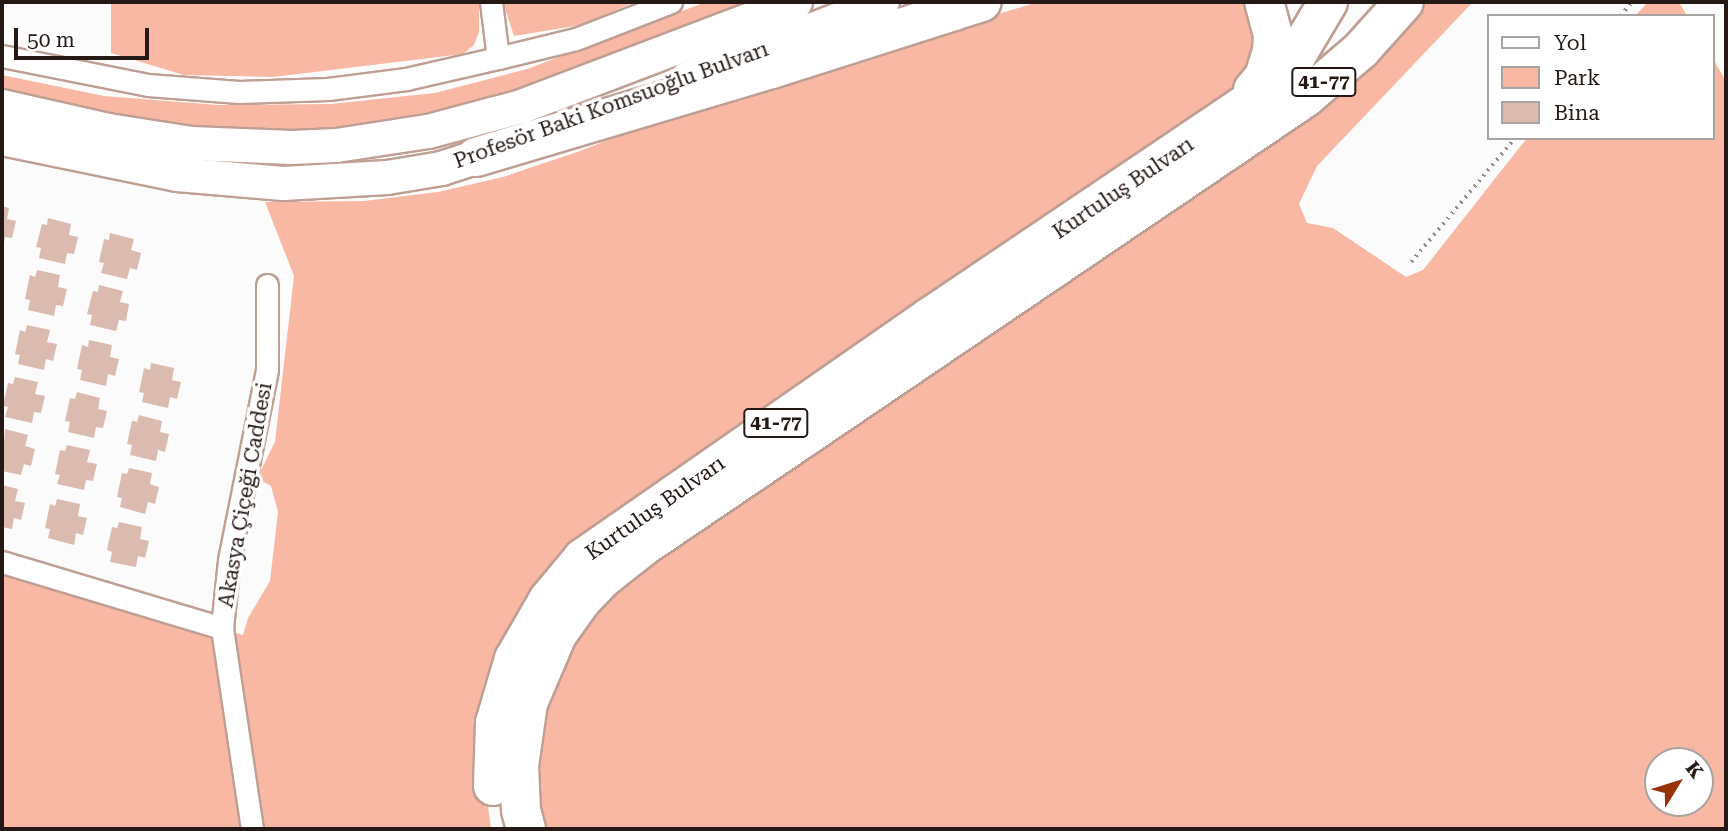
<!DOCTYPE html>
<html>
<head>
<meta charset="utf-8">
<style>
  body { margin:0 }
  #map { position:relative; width:1728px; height:831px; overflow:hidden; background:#fbfbfb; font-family:"Roboto Serif",serif }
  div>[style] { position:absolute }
  .green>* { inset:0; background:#f8b8a4 }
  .building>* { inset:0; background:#dbbaaf }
  .path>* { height:3.5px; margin-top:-1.75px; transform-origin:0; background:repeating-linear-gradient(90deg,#928d8b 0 2px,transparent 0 7px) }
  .roads { filter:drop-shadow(2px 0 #bf9f94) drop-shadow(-2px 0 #bf9f94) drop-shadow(0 2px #bf9f94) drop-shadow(0 -2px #bf9f94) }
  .street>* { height:21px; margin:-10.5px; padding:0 10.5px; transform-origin:10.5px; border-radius:10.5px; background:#fff }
  .primary>* { height:33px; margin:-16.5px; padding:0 16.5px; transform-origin:16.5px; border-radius:16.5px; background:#fff }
  .highway>* { height:38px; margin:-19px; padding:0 19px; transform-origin:19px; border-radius:19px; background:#fff }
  span { translate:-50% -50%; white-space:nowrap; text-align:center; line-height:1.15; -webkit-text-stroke:7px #fff; paint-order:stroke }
  .shield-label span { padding:2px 5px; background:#fff; border:2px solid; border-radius:5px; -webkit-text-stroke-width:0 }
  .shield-label { font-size:19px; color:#251915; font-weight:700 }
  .street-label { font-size:21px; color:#251915 }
  .frame { position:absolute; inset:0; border:4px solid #251915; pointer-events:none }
  .legend { position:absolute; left:1487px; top:14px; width:228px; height:126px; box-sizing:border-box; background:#fff; border:2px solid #a8a3a1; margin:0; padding:9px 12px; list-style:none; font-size:21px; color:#251915 }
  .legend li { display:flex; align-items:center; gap:14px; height:35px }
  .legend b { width:35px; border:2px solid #a8a3a1 }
  .north { position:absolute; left:1644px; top:747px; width:70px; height:70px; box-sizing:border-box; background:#fff; border:2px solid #a8a3a1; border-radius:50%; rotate:52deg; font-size:19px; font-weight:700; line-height:28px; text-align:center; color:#251915 }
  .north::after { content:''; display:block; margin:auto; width:24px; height:32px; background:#983207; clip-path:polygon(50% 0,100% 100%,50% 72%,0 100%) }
  .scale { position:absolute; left:14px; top:28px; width:135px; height:32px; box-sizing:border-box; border:4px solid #251915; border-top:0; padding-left:9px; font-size:21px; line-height:24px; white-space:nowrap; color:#251915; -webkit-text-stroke:5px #fff; paint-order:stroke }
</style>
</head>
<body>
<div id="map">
  <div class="green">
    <div style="clip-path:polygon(111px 2px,479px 2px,479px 32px,474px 45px,463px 54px,273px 77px,184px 75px,111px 53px)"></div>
    <div style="clip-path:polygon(503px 2px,634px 2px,581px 25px,514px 36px)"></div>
    <div style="clip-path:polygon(706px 2px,766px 2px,526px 95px,334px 135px,180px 132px,2px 93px,2px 75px,104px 96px,218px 105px,331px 104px,435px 93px,527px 69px)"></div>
    <div style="clip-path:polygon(1038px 2px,1254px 2px,1265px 45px,1227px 102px,628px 512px,486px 791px,491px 829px,2px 829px,2px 562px,243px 635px,248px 618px,270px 581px,278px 512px,271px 486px,257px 478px,275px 442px,294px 276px,265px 202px,364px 201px,438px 192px,503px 177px,580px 151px,678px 112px)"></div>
    <div style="clip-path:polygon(evenodd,1422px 2px,1473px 2px,1317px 166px,1299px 204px,1307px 223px,1333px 228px,1406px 277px,1423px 270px,1527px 138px,1712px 138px,1712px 57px,1726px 81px,1726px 829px,540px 829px,535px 782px,538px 726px,581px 628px,634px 574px,1422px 2px,1658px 761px,1700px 761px,1700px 803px,1658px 803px,1658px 761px)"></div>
    <div style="clip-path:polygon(1648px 2px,1679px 2px,1687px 16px,1635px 16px)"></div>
  </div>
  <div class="building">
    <div style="clip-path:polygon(2px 206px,9px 208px,7px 219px,16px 221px,12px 238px,5px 237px,3px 248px)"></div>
    <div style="clip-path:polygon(48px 218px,71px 224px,69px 235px,78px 237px,74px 254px,67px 253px,65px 264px,39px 258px,41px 248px,36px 247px,42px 224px,47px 225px)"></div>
    <div style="clip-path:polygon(110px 233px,134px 239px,131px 250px,141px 253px,137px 270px,130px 268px,127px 279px,101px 273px,104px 263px,99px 262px,104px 239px,109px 240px)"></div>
    <div style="clip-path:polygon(37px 270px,60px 275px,58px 287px,67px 289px,63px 306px,56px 305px,54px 316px,28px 310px,30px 300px,25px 299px,30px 275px,35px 277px)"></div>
    <div style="clip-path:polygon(99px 285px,123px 291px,120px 302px,129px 304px,126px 321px,119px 320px,116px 331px,90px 325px,92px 315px,87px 314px,93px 291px,98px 292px)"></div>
    <div style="clip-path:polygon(27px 325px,50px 330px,47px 342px,57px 344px,53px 361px,46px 359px,44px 370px,18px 364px,20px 355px,15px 354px,20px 330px,25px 332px)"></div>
    <div style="clip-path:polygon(89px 340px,112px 345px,110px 357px,119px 359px,115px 376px,108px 374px,106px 386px,80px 380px,82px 370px,77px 369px,82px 345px,88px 347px)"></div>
    <div style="clip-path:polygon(151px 363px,174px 368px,172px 380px,181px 382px,177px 399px,170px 397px,168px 408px,142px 402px,144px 393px,139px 392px,144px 368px,150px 370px)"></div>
    <div style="clip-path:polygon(15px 377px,38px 382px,35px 394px,45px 396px,41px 413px,34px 412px,32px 423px,5px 417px,8px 407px,3px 406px,8px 383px,13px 384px)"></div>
    <div style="clip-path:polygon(77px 392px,100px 398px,98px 409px,107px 411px,103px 428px,96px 427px,94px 438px,68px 432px,70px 422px,65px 421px,70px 398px,75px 399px)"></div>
    <div style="clip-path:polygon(139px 415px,162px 421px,160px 432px,169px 434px,165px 452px,158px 450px,156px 461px,130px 455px,132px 445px,127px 444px,132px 421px,137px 422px)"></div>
    <div style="clip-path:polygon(5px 429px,28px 435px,25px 446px,35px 449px,31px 466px,24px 464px,21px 475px,2px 471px)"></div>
    <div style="clip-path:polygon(67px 445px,90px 450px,87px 462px,97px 464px,93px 481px,86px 480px,84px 490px,57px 484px,60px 475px,55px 474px,60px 450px,65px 451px)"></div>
    <div style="clip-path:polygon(129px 468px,152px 473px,150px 484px,159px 487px,155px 504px,148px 502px,145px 514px,120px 507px,122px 498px,117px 497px,122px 473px,127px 474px)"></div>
    <div style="clip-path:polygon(2px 485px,18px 489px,15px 501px,25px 503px,21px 520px,14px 518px,12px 529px,2px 527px)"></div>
    <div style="clip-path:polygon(57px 499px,80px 504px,78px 516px,87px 518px,83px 535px,76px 533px,74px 545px,48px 538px,50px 529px,45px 528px,50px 504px,55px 506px)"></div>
    <div style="clip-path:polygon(119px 522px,142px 527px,140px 539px,149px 541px,145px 558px,138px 556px,136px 567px,110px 562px,112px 552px,107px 550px,112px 527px,117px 528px)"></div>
  </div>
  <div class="path">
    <div style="left:1620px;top:16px;width:18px;rotate:-49deg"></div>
    <div style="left:1411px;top:262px;width:162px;rotate:-50deg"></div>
  </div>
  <div class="roads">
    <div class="street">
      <div style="left:2px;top:56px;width:149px;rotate:11.2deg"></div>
      <div style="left:148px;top:85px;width:91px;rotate:4.4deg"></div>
      <div style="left:239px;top:92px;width:89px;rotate:-1.9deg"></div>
      <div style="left:328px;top:89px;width:79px;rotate:-7.3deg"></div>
      <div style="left:406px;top:79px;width:94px;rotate:-12.9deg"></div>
      <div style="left:498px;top:58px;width:56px;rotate:-97.1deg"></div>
      <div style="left:498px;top:58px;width:80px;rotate:-13.7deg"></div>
      <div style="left:576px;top:39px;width:102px;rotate:-21.3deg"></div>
      <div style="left:2px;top:562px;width:230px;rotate:16.7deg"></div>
      <div style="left:252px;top:829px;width:203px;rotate:-98.5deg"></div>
      <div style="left:222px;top:628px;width:68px;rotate:-84.1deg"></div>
      <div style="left:229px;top:560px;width:195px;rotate:-78.7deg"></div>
      <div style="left:267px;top:369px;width:84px;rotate:-90deg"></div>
    </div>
    <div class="primary">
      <div style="left:687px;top:78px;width:209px;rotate:-21.3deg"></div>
      <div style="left:2px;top:106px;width:109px;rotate:12.8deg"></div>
      <div style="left:108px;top:130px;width:84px;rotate:8.9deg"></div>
      <div style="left:191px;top:143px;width:101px;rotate:2.3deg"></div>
      <div style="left:292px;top:147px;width:44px;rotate:-2.6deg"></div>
      <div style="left:336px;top:145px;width:93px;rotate:-8.7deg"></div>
      <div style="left:428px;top:131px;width:96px;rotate:-15deg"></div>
      <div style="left:521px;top:106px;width:293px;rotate:-20.8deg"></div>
      <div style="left:2px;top:138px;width:179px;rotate:11.6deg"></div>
      <div style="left:177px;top:174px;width:106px;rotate:4.9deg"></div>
      <div style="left:283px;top:183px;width:104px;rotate:-3.3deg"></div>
      <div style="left:387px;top:177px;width:55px;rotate:-9.5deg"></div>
      <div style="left:441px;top:168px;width:61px;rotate:-18.1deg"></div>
    </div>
    <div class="highway">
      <div style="left:1253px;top:90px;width:17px;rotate:-50deg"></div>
      <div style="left:1264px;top:77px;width:28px;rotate:-73deg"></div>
      <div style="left:1272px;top:50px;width:15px;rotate:-86deg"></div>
      <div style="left:1273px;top:35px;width:34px;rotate:-105deg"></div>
      <div style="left:476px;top:157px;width:309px;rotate:-16.6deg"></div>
      <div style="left:772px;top:69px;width:220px;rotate:-17.7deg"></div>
      <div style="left:493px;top:786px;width:63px;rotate:-88.2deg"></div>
      <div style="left:495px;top:723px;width:67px;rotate:-73.5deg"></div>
      <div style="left:514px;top:659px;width:68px;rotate:-60deg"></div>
      <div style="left:548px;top:600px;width:55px;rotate:-50.2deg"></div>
      <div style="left:583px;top:558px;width:422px;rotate:-34.8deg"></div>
      <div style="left:930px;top:317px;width:382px;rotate:-34deg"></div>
      <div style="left:1247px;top:103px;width:38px;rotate:-39deg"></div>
      <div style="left:1277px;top:79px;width:30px;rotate:-50deg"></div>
      <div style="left:1296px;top:56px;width:63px;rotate:-59.3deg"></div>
      <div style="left:526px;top:829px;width:20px;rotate:-105deg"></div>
      <div style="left:521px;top:810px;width:44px;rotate:-92.6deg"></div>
      <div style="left:519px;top:766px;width:64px;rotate:-81.9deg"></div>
      <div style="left:528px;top:703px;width:74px;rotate:-66.9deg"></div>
      <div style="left:557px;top:635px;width:43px;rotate:-54.5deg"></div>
      <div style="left:582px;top:600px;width:29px;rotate:-46deg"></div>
      <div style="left:602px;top:579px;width:53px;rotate:-38.2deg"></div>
      <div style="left:644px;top:546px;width:799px;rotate:-34.13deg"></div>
      <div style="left:1305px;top:98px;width:74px;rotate:-40.6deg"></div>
      <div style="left:1361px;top:50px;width:64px;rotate:-48.1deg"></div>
    </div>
  </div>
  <div class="shield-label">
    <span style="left:1324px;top:82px">41-77</span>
    <span style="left:776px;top:423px">41-77</span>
  </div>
  <div class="street-label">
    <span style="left:611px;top:105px;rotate:-20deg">Profesör Baki Komsuoğlu Bulvarı</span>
    <span style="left:1123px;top:188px;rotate:-34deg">Kurtuluş Bulvarı</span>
    <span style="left:245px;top:495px;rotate:-80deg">Akasya Çiçeği Caddesi</span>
    <span style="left:655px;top:508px;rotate:-35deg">Kurtuluş Bulvarı</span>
  </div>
  <div class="frame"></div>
  <ul class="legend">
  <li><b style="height:9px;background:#fff"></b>Yol</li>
  <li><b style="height:19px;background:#f8b8a4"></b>Park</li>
  <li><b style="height:19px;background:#dbbaaf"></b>Bina</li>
  </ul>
  <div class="north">K</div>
  <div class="scale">50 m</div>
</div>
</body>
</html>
